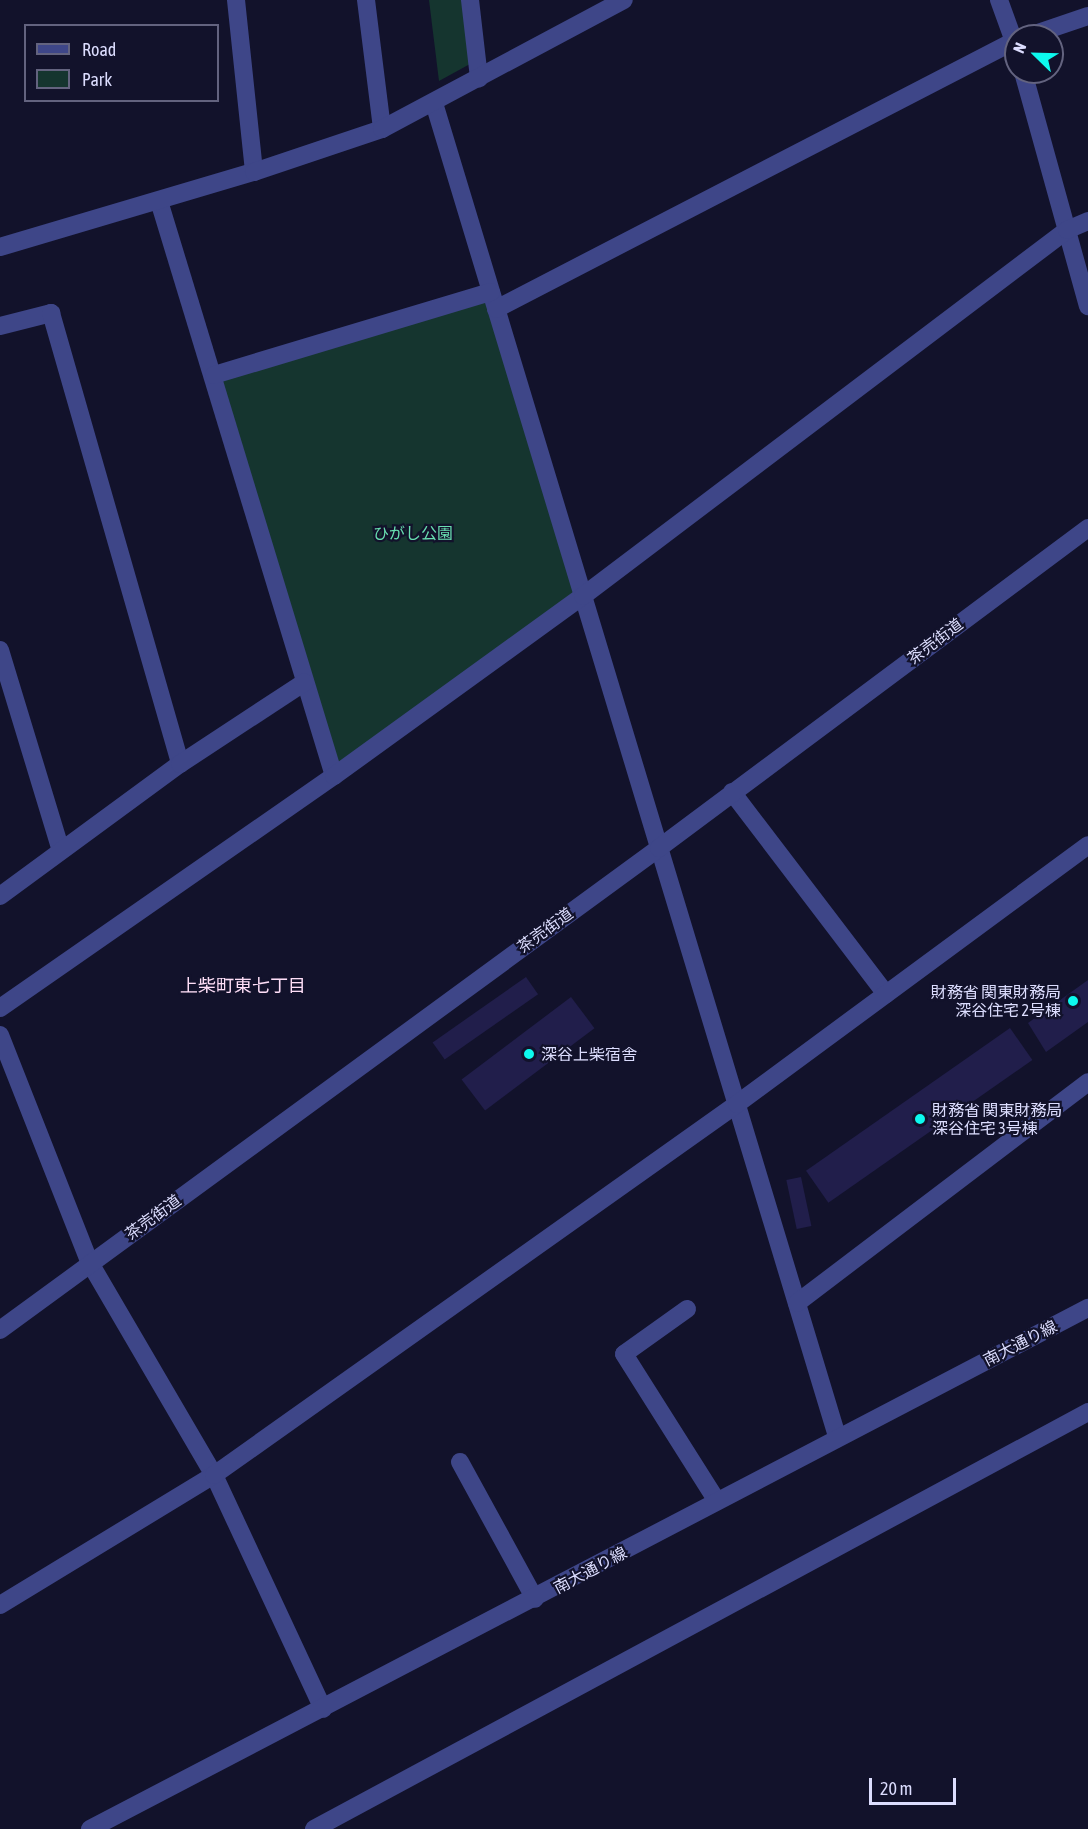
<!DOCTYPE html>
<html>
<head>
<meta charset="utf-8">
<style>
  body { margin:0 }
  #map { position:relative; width:1088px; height:1829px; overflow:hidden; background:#12122b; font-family:"Asap Condensed","Noto Sans JP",sans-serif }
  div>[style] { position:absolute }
  .green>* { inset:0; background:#15352f }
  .building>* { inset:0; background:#211e4b; transform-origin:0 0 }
  .minor>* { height:18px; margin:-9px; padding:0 9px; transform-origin:9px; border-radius:9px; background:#3e4688 }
  .dots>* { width:16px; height:16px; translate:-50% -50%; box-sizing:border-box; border:3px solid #12122b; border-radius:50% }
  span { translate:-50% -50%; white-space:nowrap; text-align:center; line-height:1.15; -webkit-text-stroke:4.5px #12122b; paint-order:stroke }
  .park-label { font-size:16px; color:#68deb0 }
  .street-label { font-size:16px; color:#dcddfe }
  .poi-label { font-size:16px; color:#dcddfe }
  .right { translate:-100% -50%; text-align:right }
  .left { translate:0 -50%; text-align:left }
  .neighbourhood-label { font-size:18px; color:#fedef7 }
  .legend { position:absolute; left:24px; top:24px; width:195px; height:78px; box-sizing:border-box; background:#12122b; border:2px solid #63637f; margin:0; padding:8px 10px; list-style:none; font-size:18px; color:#dcddfe }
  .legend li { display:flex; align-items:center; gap:12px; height:30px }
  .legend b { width:30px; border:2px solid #63637f }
  .north { position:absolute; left:1004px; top:24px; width:60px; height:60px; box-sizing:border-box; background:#12122b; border:2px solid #63637f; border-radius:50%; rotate:293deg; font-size:16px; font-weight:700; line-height:24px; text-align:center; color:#dcddfe }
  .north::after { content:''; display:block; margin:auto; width:21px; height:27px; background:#0df9ee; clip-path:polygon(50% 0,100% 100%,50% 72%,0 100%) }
  .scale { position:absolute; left:869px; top:1778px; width:87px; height:27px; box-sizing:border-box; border:3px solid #dcddfe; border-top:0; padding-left:8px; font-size:18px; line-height:21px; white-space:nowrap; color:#dcddfe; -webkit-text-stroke:4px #12122b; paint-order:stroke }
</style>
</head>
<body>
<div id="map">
  <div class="green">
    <div style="clip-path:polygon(429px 0,462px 0,470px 64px,439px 81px)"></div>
    <div style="clip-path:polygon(491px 292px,583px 596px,334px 776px,214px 375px)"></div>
  </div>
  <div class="building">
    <div style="left:526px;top:977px;width:21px;height:114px;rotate:55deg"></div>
    <div style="clip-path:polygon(1088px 980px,1088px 1022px,1046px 1052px,1028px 1023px)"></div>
    <div style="left:571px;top:997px;width:39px;height:137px;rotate:53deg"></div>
    <div style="left:1010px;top:1028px;width:39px;height:249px;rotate:55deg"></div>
    <div style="left:801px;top:1177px;width:50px;height:15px;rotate:78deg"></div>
  </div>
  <div class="minor">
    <div style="left:236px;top:0;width:173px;rotate:84deg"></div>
    <div style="left:366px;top:0;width:130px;rotate:82.9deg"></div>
    <div style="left:470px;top:0;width:79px;rotate:83.4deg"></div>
    <div style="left:999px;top:0;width:50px;rotate:70.1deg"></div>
    <div style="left:1029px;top:36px;width:62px;rotate:-18.7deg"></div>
    <div style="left:1023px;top:72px;width:243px;rotate:74.5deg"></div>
    <div style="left:434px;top:103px;width:1393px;rotate:73.18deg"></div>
    <div style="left:159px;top:201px;width:601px;rotate:73.07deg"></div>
    <div style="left:0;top:247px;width:265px;rotate:-16.5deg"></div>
    <div style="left:254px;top:172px;width:135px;rotate:-18.6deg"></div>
    <div style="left:382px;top:129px;width:274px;rotate:-28.1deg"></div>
    <div style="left:496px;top:309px;width:585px;rotate:-27.35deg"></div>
    <div style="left:0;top:326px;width:53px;rotate:-14.3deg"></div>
    <div style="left:51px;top:313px;width:469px;rotate:74deg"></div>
    <div style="left:214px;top:375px;width:289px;rotate:-16.7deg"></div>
    <div style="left:0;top:650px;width:207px;rotate:73.1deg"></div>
    <div style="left:732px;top:792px;width:254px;rotate:52.7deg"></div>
    <div style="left:0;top:896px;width:223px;rotate:-36.3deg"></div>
    <div style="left:180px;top:764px;width:149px;rotate:-33.3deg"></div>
    <div style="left:0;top:1008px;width:407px;rotate:-34.8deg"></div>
    <div style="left:334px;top:776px;width:307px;rotate:-35.9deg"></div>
    <div style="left:583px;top:596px;width:607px;rotate:-37.1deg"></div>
    <div style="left:1067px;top:230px;width:23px;rotate:-23deg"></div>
    <div style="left:0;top:1035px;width:245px;rotate:68.5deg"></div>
    <div style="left:90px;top:1263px;width:246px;rotate:59.7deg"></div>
    <div style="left:214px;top:1475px;width:258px;rotate:65deg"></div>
    <div style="left:797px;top:1303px;width:365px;rotate:-37.2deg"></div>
    <div style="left:687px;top:1309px;width:77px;rotate:144.5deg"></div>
    <div style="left:624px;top:1354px;width:174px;rotate:57.7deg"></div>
    <div style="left:0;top:1330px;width:816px;rotate:-36.18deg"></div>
    <div style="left:659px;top:848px;width:535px;rotate:-36.72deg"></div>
    <div style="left:460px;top:1462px;width:156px;rotate:61.3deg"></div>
    <div style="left:0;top:1605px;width:250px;rotate:-31.3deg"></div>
    <div style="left:214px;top:1475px;width:641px;rotate:-35.35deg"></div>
    <div style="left:737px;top:1104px;width:436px;rotate:-36.4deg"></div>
    <div style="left:90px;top:1829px;width:1126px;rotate:-27.57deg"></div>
    <div style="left:314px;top:1829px;width:879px;rotate:-28.31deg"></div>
  </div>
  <div class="dots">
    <div style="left:1073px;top:1001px;background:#0df9ee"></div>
    <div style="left:529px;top:1054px;background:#0df9ee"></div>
    <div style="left:920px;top:1119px;background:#0df9ee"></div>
  </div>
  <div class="park-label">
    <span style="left:413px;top:533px">ひがし公園</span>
  </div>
  <div class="street-label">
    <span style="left:935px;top:641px;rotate:-37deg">茶売街道</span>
    <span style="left:545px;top:930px;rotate:-36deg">茶売街道</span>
    <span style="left:153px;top:1217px;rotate:-36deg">茶売街道</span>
    <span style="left:1020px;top:1343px;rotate:-27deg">南大通り線</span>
    <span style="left:590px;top:1570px;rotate:-28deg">南大通り線</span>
  </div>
  <div class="poi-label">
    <span class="right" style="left:1061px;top:1001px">財務省 関東財務局<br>深谷住宅 2号棟</span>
    <span class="left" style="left:541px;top:1054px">深谷上柴宿舎</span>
    <span class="left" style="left:932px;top:1119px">財務省 関東財務局<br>深谷住宅 3号棟</span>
  </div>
  <div class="neighbourhood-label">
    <span style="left:243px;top:986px">上柴町東七丁目</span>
  </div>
  <ul class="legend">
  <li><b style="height:8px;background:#3e4688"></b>Road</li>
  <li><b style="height:16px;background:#15352f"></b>Park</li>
  </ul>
  <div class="north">N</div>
  <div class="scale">20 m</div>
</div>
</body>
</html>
